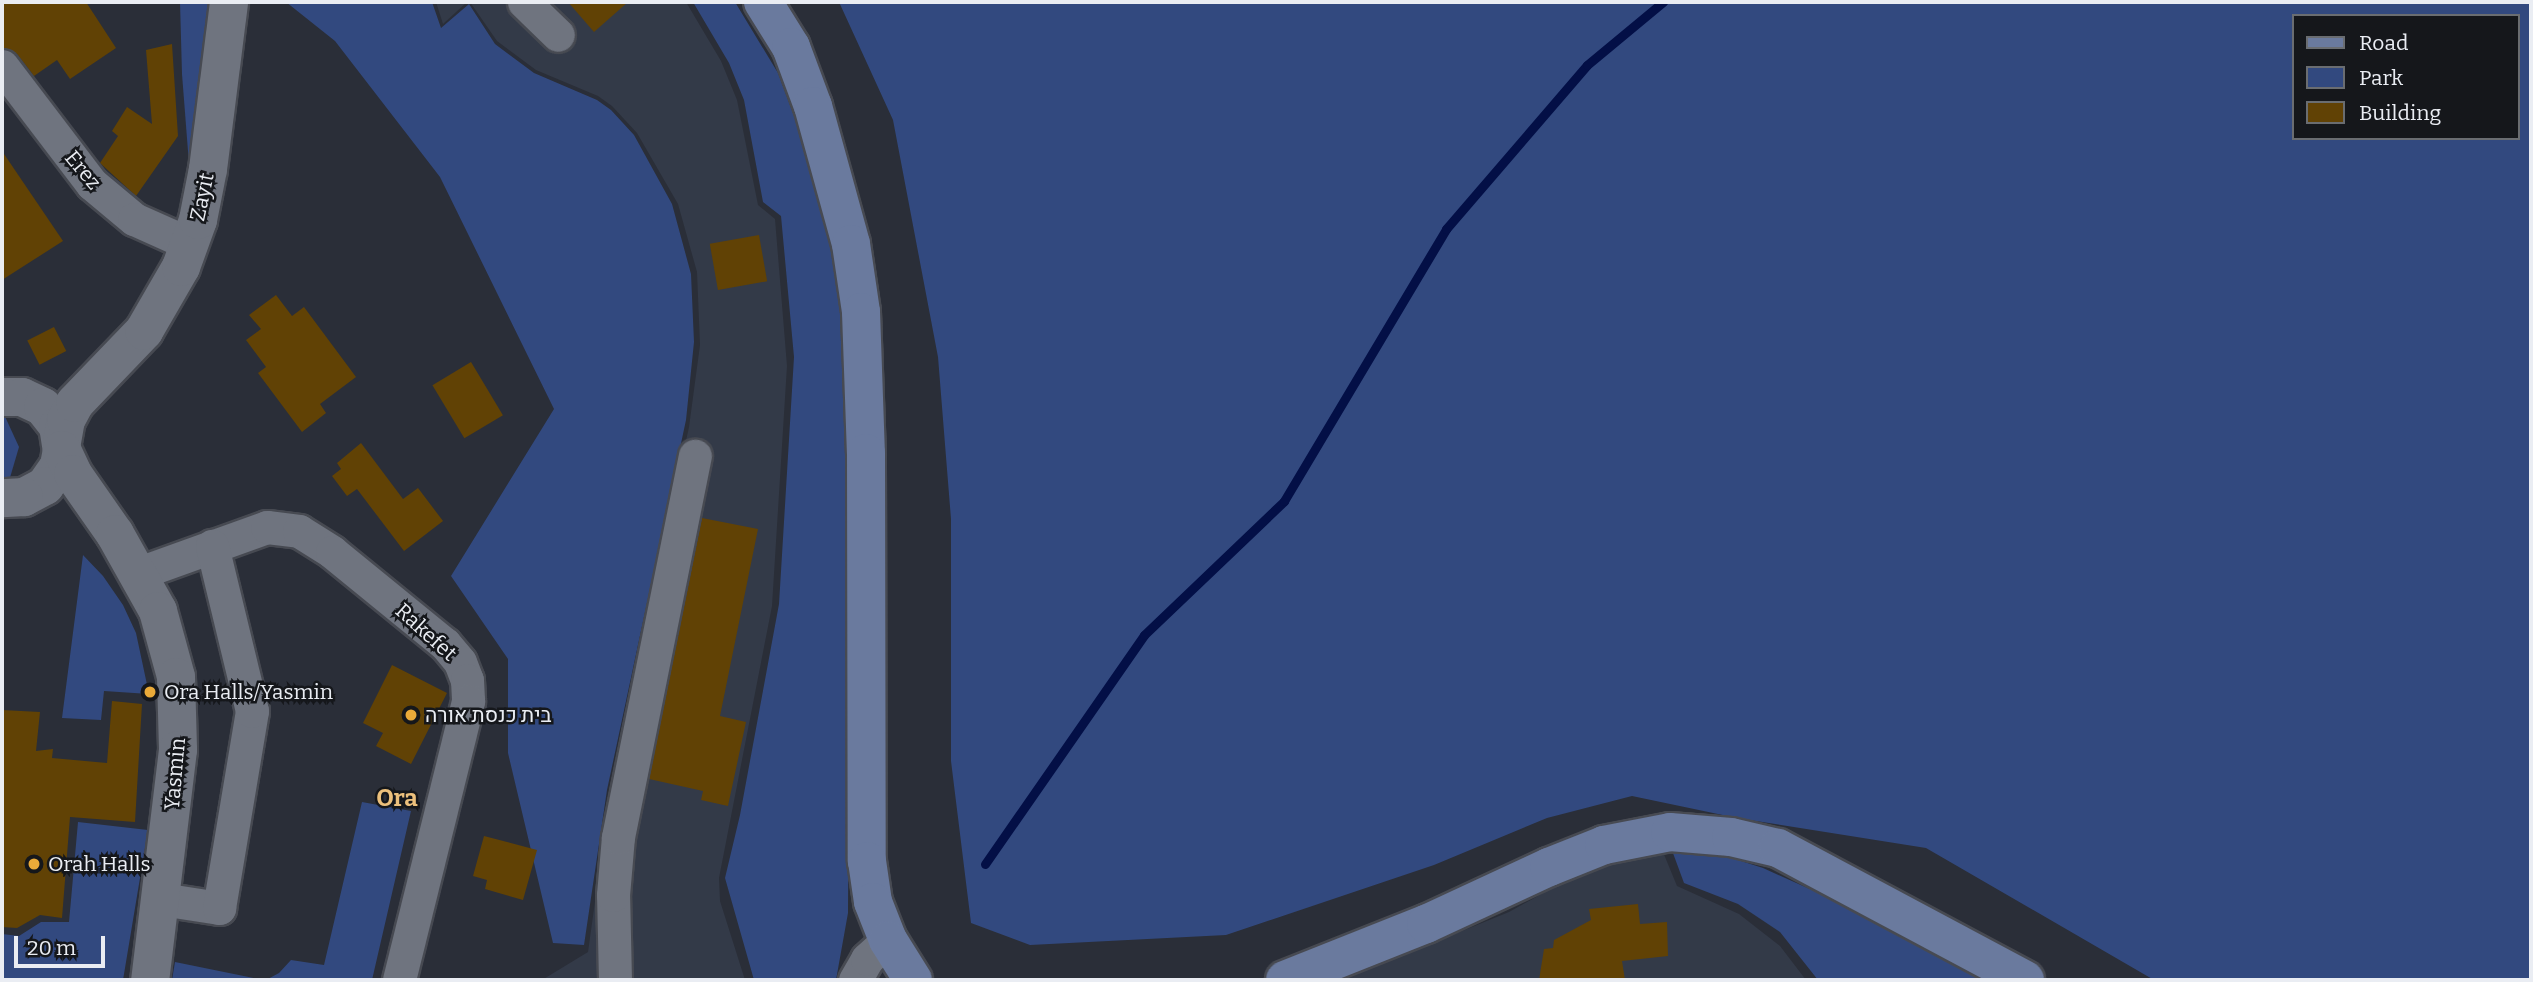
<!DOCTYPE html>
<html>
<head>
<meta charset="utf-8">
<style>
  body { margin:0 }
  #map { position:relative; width:2533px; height:982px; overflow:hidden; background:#2a2e38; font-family:Bitter,Heebo,serif }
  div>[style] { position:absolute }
  .built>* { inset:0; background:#333a48 }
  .green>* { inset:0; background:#32497f }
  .stream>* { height:9px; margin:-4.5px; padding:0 4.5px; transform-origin:4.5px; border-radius:4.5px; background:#030f46 }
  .building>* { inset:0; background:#614205; transform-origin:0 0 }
  .roads { filter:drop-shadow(2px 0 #474a52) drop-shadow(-2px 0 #474a52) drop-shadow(0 2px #474a52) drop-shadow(0 -2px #474a52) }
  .minor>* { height:33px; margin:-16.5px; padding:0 16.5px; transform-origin:16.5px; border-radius:16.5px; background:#6f747f }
  .tertiary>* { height:38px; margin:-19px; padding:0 19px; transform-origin:19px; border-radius:19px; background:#6f747f }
  .secondary>* { height:38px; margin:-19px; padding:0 19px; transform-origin:19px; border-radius:19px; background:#6a7a9e }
  .dots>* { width:19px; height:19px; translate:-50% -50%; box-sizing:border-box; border:4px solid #15171b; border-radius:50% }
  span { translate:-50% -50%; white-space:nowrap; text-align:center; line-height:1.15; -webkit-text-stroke:5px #15171b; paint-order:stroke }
  .street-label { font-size:21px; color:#eaedf3 }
  .poi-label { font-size:21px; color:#eaedf3 }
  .left { translate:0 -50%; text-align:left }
  .quarter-label { font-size:24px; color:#ecc07c; font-weight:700 }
  .frame { position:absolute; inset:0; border:4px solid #eaedf3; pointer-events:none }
  .legend { position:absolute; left:2292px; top:14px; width:228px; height:126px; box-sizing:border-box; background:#15171b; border:2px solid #6a6d71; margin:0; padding:9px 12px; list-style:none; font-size:21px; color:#eaedf3 }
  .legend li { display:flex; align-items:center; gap:14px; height:35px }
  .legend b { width:35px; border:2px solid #6a6d71 }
  .scale { position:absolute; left:14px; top:936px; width:91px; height:32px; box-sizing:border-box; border:4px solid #eaedf3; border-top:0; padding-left:9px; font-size:21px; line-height:24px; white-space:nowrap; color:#eaedf3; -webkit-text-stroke:5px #15171b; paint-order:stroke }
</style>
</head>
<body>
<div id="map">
  <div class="built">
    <div style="clip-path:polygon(436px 2px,467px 2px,443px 24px)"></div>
    <div style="clip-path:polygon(470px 2px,686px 2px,721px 61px,737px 100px,758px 205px,775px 219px,787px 366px,772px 606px,719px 878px,720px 901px,745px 980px,542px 980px,588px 952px,611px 786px,689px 427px,700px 345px,697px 272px,678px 204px,637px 133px,612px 106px,598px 96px,536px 70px,497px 41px)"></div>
    <div style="clip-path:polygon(1663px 852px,1677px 886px,1739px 914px,1780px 946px,1806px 980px,1341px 980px,1509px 912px,1581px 872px)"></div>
  </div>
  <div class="green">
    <div style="clip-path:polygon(180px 2px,212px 2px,189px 164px,182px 74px)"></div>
    <div style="clip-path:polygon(286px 2px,432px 2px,441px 28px,469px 4px,495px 44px,534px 73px,597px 100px,611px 110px,634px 135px,672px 204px,691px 274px,694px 342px,686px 420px,607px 790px,584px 945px,553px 943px,508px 753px,508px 659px,451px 576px,554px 409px,440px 177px,335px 41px)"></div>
    <div style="clip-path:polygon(693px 2px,735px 2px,778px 73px,806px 148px,829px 227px,846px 332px,851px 448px,848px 913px,836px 980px,754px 980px,725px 878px,740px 815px,779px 604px,794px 357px,781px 216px,763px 202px,744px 100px,729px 63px)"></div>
    <div style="clip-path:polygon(evenodd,839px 2px,2531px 2px,2531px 980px,2154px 980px,1926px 848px,1737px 818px,1632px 796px,1547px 818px,1434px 865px,1226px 935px,1030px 945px,971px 923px,951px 761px,951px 519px,938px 357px,893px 120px,839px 2px,2293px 16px,2517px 16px,2517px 138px,2293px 138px,2293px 16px)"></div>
    <div style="clip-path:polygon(2px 410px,19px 447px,9px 481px,2px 475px)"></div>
    <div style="clip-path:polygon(83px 555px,103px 576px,123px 605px,136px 633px,149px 694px,104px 691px,101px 720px,62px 718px)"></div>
    <div style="clip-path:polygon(362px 802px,411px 811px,372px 980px,266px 980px,279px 973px,291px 960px,324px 965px)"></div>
    <div style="clip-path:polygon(78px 822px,148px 830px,123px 980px,2px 980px,2px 934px,19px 936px,41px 922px,69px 922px)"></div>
    <div style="clip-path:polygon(1670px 845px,1713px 852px,1763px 868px,2012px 980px,1818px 980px,1780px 932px,1738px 904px,1684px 883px)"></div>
    <div style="clip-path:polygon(175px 962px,264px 980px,172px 980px)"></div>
  </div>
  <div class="stream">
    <div style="left:985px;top:864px;width:279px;rotate:-55.2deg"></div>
    <div style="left:1144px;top:635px;width:194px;rotate:-43.7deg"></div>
    <div style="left:1284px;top:501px;width:317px;rotate:-59.2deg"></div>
    <div style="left:1446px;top:229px;width:216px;rotate:-49.3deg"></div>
    <div style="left:1587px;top:65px;width:99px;rotate:-39.7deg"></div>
  </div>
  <div class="building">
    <div style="clip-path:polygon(2px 2px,86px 2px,116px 48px,70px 79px,57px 60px,34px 76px,17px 54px,2px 47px)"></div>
    <div style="clip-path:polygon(568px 2px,628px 2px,594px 32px)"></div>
    <div style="clip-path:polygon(172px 44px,178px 136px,136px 196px,100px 163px,118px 136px,112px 131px,127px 107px,152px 124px,146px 50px)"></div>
    <div style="clip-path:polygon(2px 151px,63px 241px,2px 280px)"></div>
    <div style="left:759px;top:235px;width:47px;height:50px;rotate:80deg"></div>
    <div style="clip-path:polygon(276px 295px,292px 316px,304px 307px,356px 377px,320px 404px,326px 413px,302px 432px,258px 373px,266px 367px,246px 340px,261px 329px,249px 315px)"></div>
    <div style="left:54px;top:327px;width:27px;height:30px;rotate:63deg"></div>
    <div style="left:471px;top:362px;width:62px;height:45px;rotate:59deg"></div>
    <div style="clip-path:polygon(361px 443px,403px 499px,418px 488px,443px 521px,404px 551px,357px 489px,347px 496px,332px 476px,341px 469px,337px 463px)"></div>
    <div style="clip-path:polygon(702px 518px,758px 529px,720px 716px,746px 722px,728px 806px,701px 800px,703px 791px,649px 779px)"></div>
    <div style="clip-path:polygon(392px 665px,447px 693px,411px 764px,376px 746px,383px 733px,363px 723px)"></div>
    <div style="clip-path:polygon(112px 701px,142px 704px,135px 822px,70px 817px,62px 918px,40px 915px,17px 928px,2px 927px,2px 710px,40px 712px,36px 751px,53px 749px,52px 758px,107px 763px)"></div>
    <div style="clip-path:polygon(484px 836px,537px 850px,523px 900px,485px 889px,487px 880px,473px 876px)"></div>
    <div style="clip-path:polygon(1638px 904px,1640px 924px,1667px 922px,1668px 956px,1622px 961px,1625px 980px,1539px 980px,1544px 949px,1553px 948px,1554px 940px,1591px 920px,1589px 909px)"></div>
  </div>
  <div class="roads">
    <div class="minor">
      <div style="left:524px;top:2px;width:47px;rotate:44.1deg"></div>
      <div style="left:2px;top:66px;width:148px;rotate:52.7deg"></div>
      <div style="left:92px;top:184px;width:55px;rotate:39.8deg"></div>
      <div style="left:134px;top:219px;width:61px;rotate:24.1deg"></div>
      <div style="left:139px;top:573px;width:136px;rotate:-19.8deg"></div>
      <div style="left:267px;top:527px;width:32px;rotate:7deg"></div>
      <div style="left:299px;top:531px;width:39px;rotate:32deg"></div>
      <div style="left:332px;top:552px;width:146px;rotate:39.2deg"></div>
      <div style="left:445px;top:644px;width:23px;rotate:50deg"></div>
      <div style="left:460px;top:662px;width:19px;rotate:69deg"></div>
      <div style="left:467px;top:680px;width:21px;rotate:87deg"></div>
      <div style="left:468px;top:701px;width:287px;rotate:103.9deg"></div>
      <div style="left:161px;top:899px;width:59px;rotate:8.8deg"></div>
      <div style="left:219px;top:908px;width:200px;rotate:-80.5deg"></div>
      <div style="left:252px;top:711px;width:170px;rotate:-103.6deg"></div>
      <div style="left:615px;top:980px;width:85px;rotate:-91.3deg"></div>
      <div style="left:613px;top:895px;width:58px;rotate:-85.1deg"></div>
      <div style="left:618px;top:837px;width:389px;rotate:-78.6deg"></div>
      <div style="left:855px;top:980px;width:24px;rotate:-60deg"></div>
      <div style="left:867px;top:959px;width:28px;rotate:-42deg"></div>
    </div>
    <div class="tertiary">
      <div style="left:2px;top:397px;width:20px"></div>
      <div style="left:22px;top:397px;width:23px;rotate:25deg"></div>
      <div style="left:43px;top:407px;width:24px;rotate:52deg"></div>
      <div style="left:58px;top:426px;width:24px;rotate:81deg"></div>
      <div style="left:62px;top:450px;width:16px;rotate:101deg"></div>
      <div style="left:59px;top:466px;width:24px;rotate:125deg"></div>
      <div style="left:45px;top:486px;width:24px;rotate:152deg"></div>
      <div style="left:24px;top:497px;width:22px;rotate:177deg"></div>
      <div style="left:62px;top:442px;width:22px;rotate:-80deg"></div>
      <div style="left:66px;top:420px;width:19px;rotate:-62deg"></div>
      <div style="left:75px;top:403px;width:100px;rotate:-46.2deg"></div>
      <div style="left:144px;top:331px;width:74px;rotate:-60deg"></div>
      <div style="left:181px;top:267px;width:50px;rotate:-70.1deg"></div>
      <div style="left:198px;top:220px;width:52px;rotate:-78.9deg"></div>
      <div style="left:208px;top:169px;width:168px;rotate:-82.8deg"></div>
      <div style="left:62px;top:450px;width:26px;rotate:65deg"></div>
      <div style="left:73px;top:474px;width:73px;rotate:55deg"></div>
      <div style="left:115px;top:534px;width:88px;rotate:60.8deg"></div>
      <div style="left:158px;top:611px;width:68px;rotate:74.7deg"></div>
      <div style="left:176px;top:677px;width:73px;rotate:88.4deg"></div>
      <div style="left:178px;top:750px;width:232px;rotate:96.9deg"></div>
    </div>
    <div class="secondary">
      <div style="left:763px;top:2px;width:53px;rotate:58.1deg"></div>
      <div style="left:791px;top:47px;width:63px;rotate:69.6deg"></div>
      <div style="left:813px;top:106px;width:143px;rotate:74.6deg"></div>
      <div style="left:851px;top:244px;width:69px;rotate:81.6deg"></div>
      <div style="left:861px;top:312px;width:141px;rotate:88deg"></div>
      <div style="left:866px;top:453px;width:408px;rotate:89.9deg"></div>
      <div style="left:867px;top:861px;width:41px;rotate:81.7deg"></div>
      <div style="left:873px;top:902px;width:41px;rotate:68.5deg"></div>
      <div style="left:888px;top:940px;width:47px;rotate:58deg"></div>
      <div style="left:1285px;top:980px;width:152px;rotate:-21.7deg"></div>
      <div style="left:1426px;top:924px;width:136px;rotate:-24.9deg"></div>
      <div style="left:1549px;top:867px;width:59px;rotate:-21.8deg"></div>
      <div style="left:1604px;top:845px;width:67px;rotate:-11.1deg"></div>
      <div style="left:1670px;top:832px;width:61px;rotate:4.7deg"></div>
      <div style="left:1731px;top:837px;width:48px;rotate:13.2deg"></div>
      <div style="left:1778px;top:848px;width:280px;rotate:28.1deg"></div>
    </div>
  </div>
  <div class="dots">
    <div style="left:150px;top:692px;background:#eaaa39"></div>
    <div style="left:411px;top:715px;background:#eaaa39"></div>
    <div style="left:34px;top:864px;background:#eaaa39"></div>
  </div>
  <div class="street-label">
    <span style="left:83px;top:170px;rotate:50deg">Erez</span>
    <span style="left:202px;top:197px;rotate:-78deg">Zayit</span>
    <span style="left:426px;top:632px;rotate:42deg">Rakefet</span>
    <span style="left:175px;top:774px;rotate:-85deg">Yasmin</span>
  </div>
  <div class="poi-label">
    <span class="left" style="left:164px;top:692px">Ora Halls/Yasmin</span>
    <span class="left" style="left:425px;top:715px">בית כנסת אורה</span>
    <span class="left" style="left:48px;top:864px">Orah Halls</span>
  </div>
  <div class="quarter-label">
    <span style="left:397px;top:799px">Ora</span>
  </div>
  <div class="frame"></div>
  <ul class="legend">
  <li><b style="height:9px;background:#6a7a9e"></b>Road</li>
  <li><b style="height:19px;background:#32497f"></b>Park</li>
  <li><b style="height:19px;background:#614205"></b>Building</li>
  </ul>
  <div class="scale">20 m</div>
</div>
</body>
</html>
